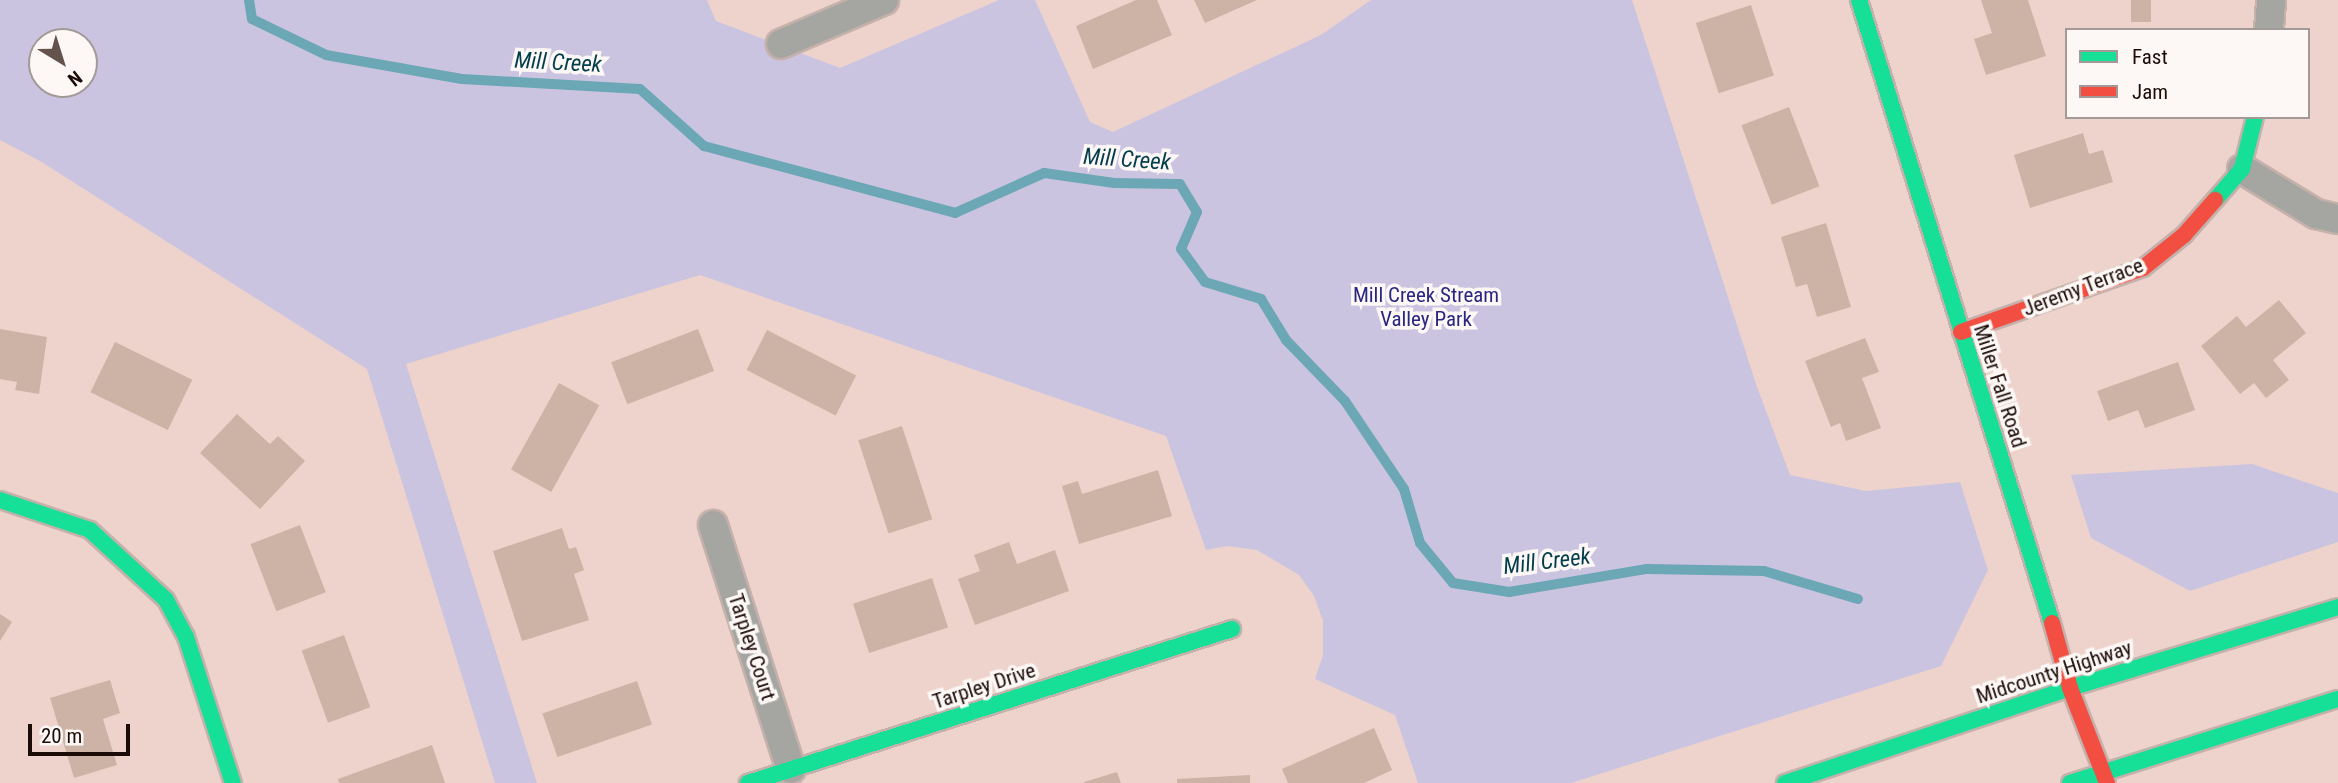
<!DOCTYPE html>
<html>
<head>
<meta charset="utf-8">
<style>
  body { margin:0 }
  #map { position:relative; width:2338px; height:783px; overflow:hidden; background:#edd3cc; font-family:"Roboto Condensed",sans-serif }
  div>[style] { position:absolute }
  .green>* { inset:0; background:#cbc4e1 }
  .stream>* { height:10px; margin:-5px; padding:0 5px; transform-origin:5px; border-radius:5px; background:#6ca7b5 }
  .building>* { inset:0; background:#cdb3a5; transform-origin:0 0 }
  .roads { filter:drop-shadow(2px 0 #c5b1ab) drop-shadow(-2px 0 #c5b1ab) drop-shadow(0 2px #c5b1ab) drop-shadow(0 -2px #c5b1ab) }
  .street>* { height:28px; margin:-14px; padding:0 14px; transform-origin:14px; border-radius:14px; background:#a5a5a2 }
  .fast>* { height:16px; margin:-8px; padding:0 8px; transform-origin:8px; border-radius:8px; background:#16e098 }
  .jam>* { height:16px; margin:-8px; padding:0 8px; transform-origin:8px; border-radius:8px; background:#f24e42 }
  span { translate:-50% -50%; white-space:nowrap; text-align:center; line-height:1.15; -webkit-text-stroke:7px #fdf8f6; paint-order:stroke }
  .street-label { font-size:21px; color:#1b0c08 }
  .park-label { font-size:21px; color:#2a2781 }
  .water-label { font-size:23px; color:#013d4a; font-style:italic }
  .legend { position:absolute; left:2065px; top:28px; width:245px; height:91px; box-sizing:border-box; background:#fdf8f6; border:2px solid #a39a97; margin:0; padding:9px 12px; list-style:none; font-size:21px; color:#1b0c08 }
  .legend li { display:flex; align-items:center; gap:14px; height:35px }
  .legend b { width:35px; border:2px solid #a39a97 }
  .north { position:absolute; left:28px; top:28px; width:70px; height:70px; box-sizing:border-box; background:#fdf8f6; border:2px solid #a39a97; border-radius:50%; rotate:142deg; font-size:19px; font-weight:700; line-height:28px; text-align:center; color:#1b0c08 }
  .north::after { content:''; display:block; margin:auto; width:24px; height:32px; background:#64524d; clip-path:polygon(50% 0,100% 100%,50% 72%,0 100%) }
  .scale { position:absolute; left:28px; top:724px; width:102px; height:32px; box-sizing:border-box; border:4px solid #1b0c08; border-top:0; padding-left:9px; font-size:21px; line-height:24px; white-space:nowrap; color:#1b0c08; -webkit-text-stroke:5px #fdf8f6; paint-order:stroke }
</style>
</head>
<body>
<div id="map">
  <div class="green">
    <div style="clip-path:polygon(evenodd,0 0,707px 0,716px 21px,840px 68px,999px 0,1035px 0,1090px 122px,1113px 132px,1321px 35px,1371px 0,1632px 0,1757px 387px,1790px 475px,1866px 491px,1960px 482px,1988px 570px,1941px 666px,1571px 783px,1418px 783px,1395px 715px,1315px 679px,1323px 655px,1323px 621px,1314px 596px,1299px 575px,1257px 550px,1227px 546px,1206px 550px,1166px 436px,700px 275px,406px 364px,537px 783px,495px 783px,367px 369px,40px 161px,0 140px,0 0,42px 42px,84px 42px,84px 84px,42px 84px,42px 42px)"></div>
    <div style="clip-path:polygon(2252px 464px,2338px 493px,2338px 542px,2190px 591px,2091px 538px,2071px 475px)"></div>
  </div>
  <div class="stream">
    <div style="left:249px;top:0;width:19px;rotate:81deg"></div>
    <div style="left:252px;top:19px;width:82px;rotate:25.9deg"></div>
    <div style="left:326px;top:55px;width:138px;rotate:10deg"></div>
    <div style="left:462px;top:79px;width:178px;rotate:3.2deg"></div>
    <div style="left:640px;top:89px;width:86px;rotate:41.7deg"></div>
    <div style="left:704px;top:146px;width:260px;rotate:14.9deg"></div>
    <div style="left:955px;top:213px;width:98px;rotate:-24.2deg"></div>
    <div style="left:1044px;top:173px;width:71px;rotate:8.1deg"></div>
    <div style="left:1114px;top:183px;width:66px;rotate:0.9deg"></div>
    <div style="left:1180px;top:184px;width:33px;rotate:59deg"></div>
    <div style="left:1197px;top:212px;width:40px;rotate:113.4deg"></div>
    <div style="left:1181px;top:249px;width:41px;rotate:54deg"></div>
    <div style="left:1205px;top:282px;width:59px;rotate:16.9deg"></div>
    <div style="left:1261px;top:299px;width:48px;rotate:58.6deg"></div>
    <div style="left:1286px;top:340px;width:85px;rotate:46deg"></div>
    <div style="left:1345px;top:401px;width:106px;rotate:56.2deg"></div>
    <div style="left:1404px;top:489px;width:56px;rotate:73.5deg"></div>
    <div style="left:1420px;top:543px;width:52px;rotate:50.5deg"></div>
    <div style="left:1453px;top:583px;width:57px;rotate:9.1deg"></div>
    <div style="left:1509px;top:592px;width:140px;rotate:-9.5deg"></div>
    <div style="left:1647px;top:569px;width:117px;rotate:1deg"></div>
    <div style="left:1764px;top:571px;width:98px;rotate:16.6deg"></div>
  </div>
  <div class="building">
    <div style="clip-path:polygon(1136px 0,1157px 0,1172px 35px,1093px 69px,1076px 26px)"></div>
    <div style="clip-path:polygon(1194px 0,1257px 0,1205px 23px)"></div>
    <div style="clip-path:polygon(1981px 0,2028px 0,2046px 56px,1986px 75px,1974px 39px,1992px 33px)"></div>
    <div style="left:2131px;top:0;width:20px;height:22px"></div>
    <div style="left:1751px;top:5px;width:74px;height:58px;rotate:72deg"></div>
    <div style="left:1789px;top:107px;width:85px;height:51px;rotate:69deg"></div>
    <div style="clip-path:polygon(2083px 133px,2089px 154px,2103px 150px,2113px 182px,2030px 208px,2014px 155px)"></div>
    <div style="clip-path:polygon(1826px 223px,1851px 307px,1817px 317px,1807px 284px,1796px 287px,1781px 237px)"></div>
    <div style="clip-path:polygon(2279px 300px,2306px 333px,2273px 360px,2289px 380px,2266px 398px,2254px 383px,2240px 394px,2201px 346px,2237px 316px,2246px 327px)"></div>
    <div style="clip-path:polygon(0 329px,47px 337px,39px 394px,15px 390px,17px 382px,0 379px)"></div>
    <div style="left:698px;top:329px;width:45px;height:93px;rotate:69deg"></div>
    <div style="left:767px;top:330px;width:100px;height:45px;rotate:27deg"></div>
    <div style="clip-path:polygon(1865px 338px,1879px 372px,1862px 378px,1881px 428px,1846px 441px,1840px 423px,1831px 427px,1805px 361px)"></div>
    <div style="left:115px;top:342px;width:86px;height:56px;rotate:26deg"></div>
    <div style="clip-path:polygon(2178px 362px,2195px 410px,2145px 428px,2138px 410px,2108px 421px,2097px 391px)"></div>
    <div style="left:559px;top:383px;width:46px;height:99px;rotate:29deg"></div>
    <div style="clip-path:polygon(237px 414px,270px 444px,278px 436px,305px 461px,260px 509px,200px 453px)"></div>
    <div style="left:902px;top:426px;width:98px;height:46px;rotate:72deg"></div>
    <div style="clip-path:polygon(1158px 470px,1172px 516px,1079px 544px,1062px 486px,1078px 481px,1082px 494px)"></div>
    <div style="left:300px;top:525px;width:72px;height:53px;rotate:69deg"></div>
    <div style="clip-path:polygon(562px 528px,569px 549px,576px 547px,584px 570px,574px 574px,589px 620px,522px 641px,493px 551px)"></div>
    <div style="clip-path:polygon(1009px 542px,1017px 564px,1055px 550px,1069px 591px,975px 625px,958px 579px,980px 571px,974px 555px)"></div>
    <div style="left:932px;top:578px;width:52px;height:83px;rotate:72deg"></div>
    <div style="clip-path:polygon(0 614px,12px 622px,0 641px)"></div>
    <div style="left:344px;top:635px;width:77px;height:45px;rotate:70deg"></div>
    <div style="clip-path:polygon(110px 680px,120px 713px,103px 719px,117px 765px,74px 778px,50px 698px)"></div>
    <div style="left:637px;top:681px;width:46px;height:100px;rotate:71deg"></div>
    <div style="clip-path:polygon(1374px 728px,1392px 770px,1364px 783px,1288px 783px,1282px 769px)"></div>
    <div style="clip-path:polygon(432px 745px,445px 783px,339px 783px,338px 779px)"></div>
    <div style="clip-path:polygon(1117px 772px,1121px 783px,1084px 783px,1084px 782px)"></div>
    <div style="clip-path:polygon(1250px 775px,1250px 783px,1177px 783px,1177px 779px)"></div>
  </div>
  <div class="roads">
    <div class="street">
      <div style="left:2269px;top:30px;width:30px;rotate:-86deg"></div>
      <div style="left:781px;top:44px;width:112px;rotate:-23.1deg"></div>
      <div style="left:2242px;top:169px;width:87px;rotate:31.3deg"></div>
      <div style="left:2316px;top:214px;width:23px;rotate:13deg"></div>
      <div style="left:713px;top:525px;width:256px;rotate:72.3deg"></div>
    </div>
    <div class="fast">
      <div style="left:1859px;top:0;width:652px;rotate:72.79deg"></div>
      <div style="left:2215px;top:200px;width:41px;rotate:-48.9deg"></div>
      <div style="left:2242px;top:169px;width:54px;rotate:-76deg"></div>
      <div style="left:0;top:500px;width:95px;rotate:18.4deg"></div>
      <div style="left:90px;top:530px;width:103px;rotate:42.6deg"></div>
      <div style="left:166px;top:600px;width:42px;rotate:61.6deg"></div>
      <div style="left:186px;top:637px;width:153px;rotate:72.2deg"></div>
      <div style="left:748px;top:783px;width:508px;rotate:-17.65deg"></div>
      <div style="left:1785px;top:783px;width:300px;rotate:-18.4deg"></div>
      <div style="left:2070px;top:688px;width:280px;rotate:-16.8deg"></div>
      <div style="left:2070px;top:783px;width:281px;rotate:-17.4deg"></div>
    </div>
    <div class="jam">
      <div style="left:1961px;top:332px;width:193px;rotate:-19.4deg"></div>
      <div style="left:2143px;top:268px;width:53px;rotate:-38.8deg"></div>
      <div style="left:2184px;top:235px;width:47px;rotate:-48.5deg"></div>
      <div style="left:2052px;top:623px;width:67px;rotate:74.5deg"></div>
      <div style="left:2070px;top:688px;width:102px;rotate:68.7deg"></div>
    </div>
  </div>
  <div class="street-label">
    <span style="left:2083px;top:287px;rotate:-21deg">Jeremy Terrace</span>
    <span style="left:2000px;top:386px;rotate:72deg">Miller Fall Road</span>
    <span style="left:752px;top:647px;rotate:72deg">Tarpley Court</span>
    <span style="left:2054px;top:672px;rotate:-18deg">Midcounty Highway</span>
    <span style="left:984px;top:686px;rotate:-18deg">Tarpley Drive</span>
  </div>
  <div class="park-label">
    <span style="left:1426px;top:307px">Mill Creek Stream<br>Valley Park</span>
  </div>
  <div class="water-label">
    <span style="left:558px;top:63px;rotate:3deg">Mill Creek</span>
    <span style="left:1127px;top:160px;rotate:4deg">Mill Creek</span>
    <span style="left:1547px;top:562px;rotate:-7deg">Mill Creek</span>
  </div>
  <ul class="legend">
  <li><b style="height:9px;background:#16e098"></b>Fast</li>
  <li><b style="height:9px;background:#f24e42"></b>Jam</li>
  </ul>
  <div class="north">N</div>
  <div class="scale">20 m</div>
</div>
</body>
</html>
